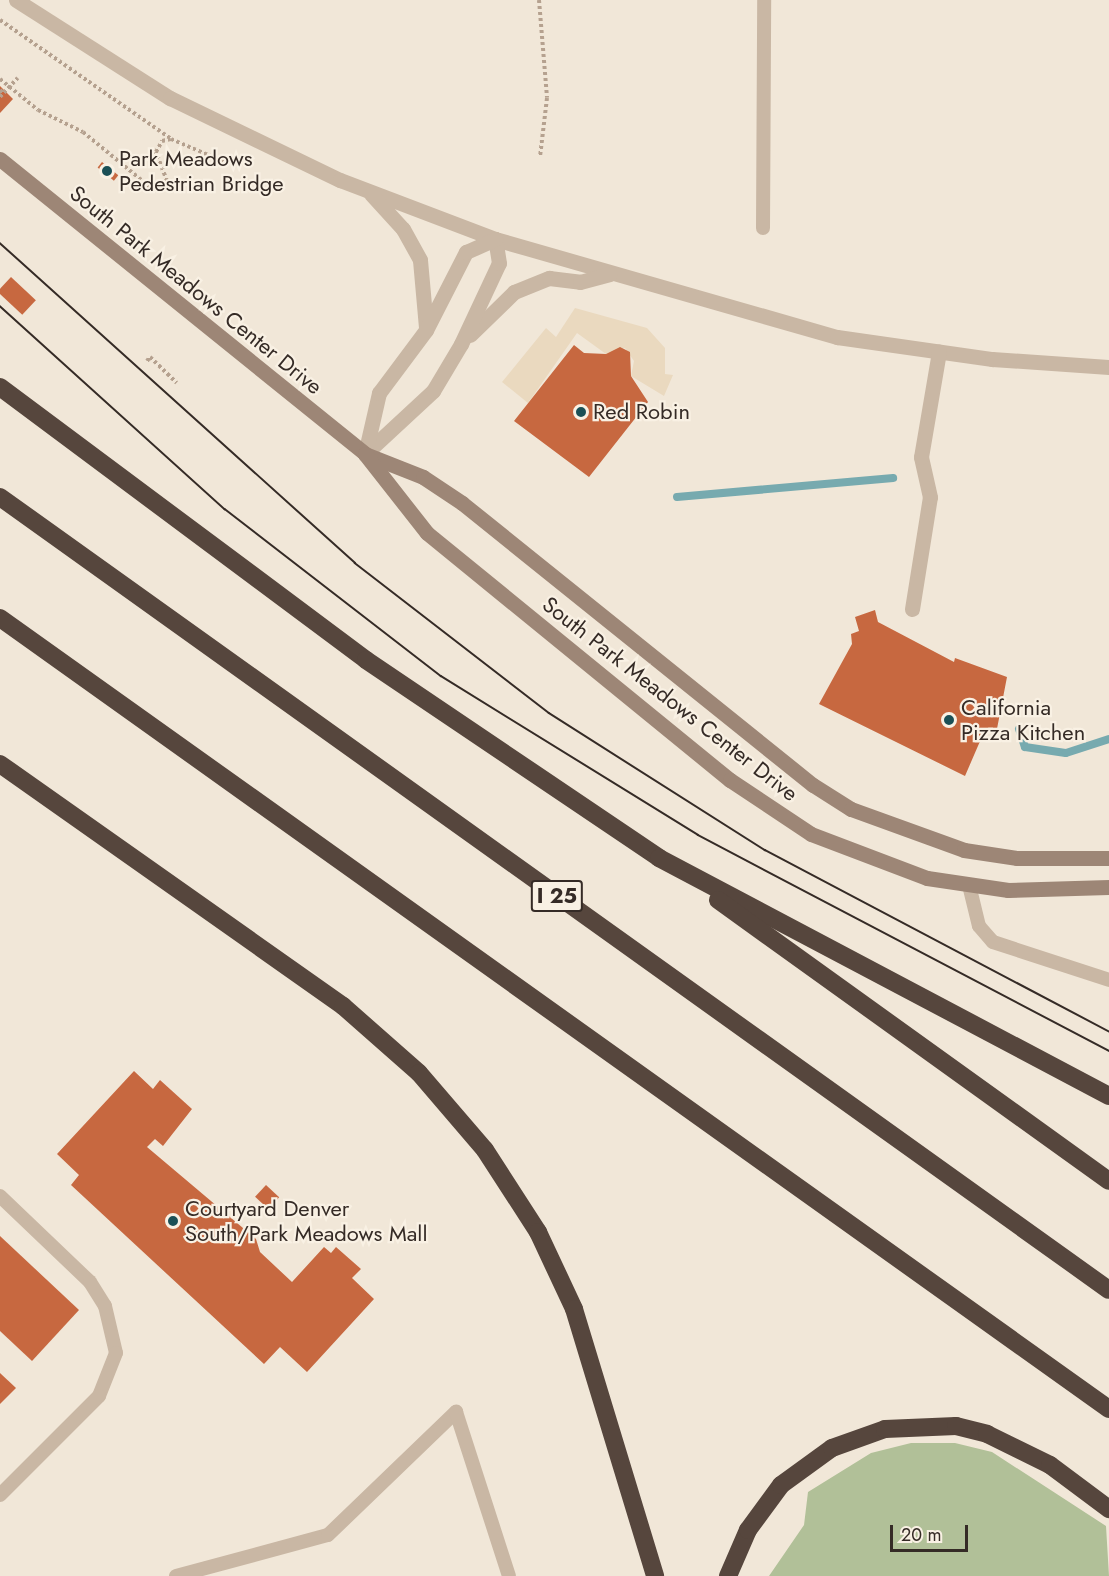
<!DOCTYPE html>
<html>
<head>
<meta charset="utf-8">
<style>
  body { margin:0 }
  #map { position:relative; width:1109px; height:1576px; overflow:hidden; background:#f1e7d8; font-family:Jost,sans-serif }
  div>[style] { position:absolute }
  .green>* { inset:0; background:#b1c098 }
  .plaza>* { inset:0; background:#ead9bf }
  .stream>* { height:8px; margin:-4px; padding:0 4px; transform-origin:4px; border-radius:4px; background:#77aaaf }
  .building>* { inset:0; background:#c76840; transform-origin:0 0 }
  .path>* { height:4px; margin-top:-2px; transform-origin:0; background:repeating-linear-gradient(90deg,#b5a18f 0 3px,transparent 0 6px) }
  .service>* { height:14px; margin:-7px; padding:0 7px; transform-origin:7px; border-radius:7px; background:#c9b7a4 }
  .minor>* { height:15px; margin:-7.5px; padding:0 7.5px; transform-origin:7.5px; border-radius:7.5px; background:#c9b7a4 }
  .secondary>* { height:15px; margin:-7.5px; padding:0 7.5px; transform-origin:7.5px; border-radius:7.5px; background:#9d8676 }
  .motorway>* { height:18px; margin:-9px; padding:0 9px; transform-origin:9px; border-radius:9px; background:#56463d }
  .tram>* { height:1.5px; margin:-0.75px; padding:0 0.75px; transform-origin:0.75px; border-radius:0.75px; background:#352b26 }
  .path-bridge>* { height:4px; margin-top:-2px; transform-origin:0; background:repeating-linear-gradient(90deg,#b5a18f 0 3px,transparent 0 6px) }
  .dots>* { width:16px; height:16px; translate:-50% -50%; box-sizing:border-box; border:3px solid #f9f1e4; border-radius:50% }
  span { translate:-50% -50%; white-space:nowrap; text-align:center; line-height:1.15; -webkit-text-stroke:4.5px #f9f1e4; paint-order:stroke }
  .shield-label span { padding:2px 4px; background:#f9f1e4; border:2px solid; border-radius:4px; -webkit-text-stroke-width:0 }
  .shield-label { font-size:21px; color:#352b26; font-weight:700 }
  .poi-label { font-size:22px; color:#352b26 }
  .left { translate:0 -50%; text-align:left }
  .street-label { font-size:22px; color:#352b26 }
  .scale { position:absolute; left:890px; top:1525px; width:78px; height:27px; box-sizing:border-box; border:3px solid #352b26; border-top:0; padding-left:8px; font-size:18px; line-height:21px; white-space:nowrap; color:#352b26; -webkit-text-stroke:4px #f9f1e4; paint-order:stroke }
</style>
</head>
<body>
<div id="map">
  <div class="green">
    <div style="clip-path:polygon(911px 1443px,955px 1443px,992px 1452px,1106px 1526px,1109px 1576px,769px 1576px,804px 1525px,808px 1492px,871px 1453px)"></div>
  </div>
  <div class="plaza">
    <div style="clip-path:polygon(575px 308px,647px 328px,665px 348px,665px 374px,673px 375px,664px 396px,631px 376px,634px 361px,625px 348px,606px 354px,577px 333px,528px 403px,502px 382px,546px 328px,556px 337px)"></div>
  </div>
  <div class="stream">
    <div style="left:677px;top:497px;width:217px;rotate:-5deg"></div>
    <div style="left:1019px;top:729px;width:19px;rotate:72deg"></div>
    <div style="left:1025px;top:747px;width:41px;rotate:8.3deg"></div>
    <div style="left:1066px;top:753px;width:45px;rotate:-18deg"></div>
  </div>
  <div class="building">
    <div style="clip-path:polygon(0 86px,13px 99px,0 113px)"></div>
    <div style="left:102px;top:162px;width:21px;height:7px;rotate:39deg"></div>
    <div style="left:11px;top:277px;width:34px;height:20px;rotate:43deg"></div>
    <div style="clip-path:polygon(574px 345px,584px 353px,606px 354px,620px 347px,630px 352px,631px 376px,648px 402px,589px 477px,514px 421px)"></div>
    <div style="clip-path:polygon(875px 610px,878px 622px,954px 662px,955px 658px,1007px 677px,996px 734px,984px 732px,965px 776px,819px 704px,852px 644px,851px 634px,859px 631px,855px 617px)"></div>
    <div style="clip-path:polygon(134px 1071px,153px 1089px,160px 1080px,192px 1109px,163px 1146px,155px 1139px,147px 1147px,256px 1239px,260px 1252px,292px 1282px,324px 1247px,331px 1253px,336px 1247px,361px 1269px,352px 1278px,374px 1299px,307px 1372px,280px 1347px,264px 1364px,71px 1185px,79px 1175px,57px 1154px)"></div>
    <div style="left:266px;top:1185px;width:18px;height:16px;rotate:43deg"></div>
    <div style="clip-path:polygon(0 1236px,79px 1310px,32px 1361px,0 1331px)"></div>
    <div style="clip-path:polygon(0 1373px,16px 1388px,0 1404px)"></div>
  </div>
  <div class="path">
    <div style="left:539px;top:0;width:98px;rotate:85.3deg"></div>
    <div style="left:547px;top:98px;width:59px;rotate:96.8deg"></div>
    <div style="left:0;top:20px;width:208px;rotate:34.8deg"></div>
    <div style="left:171px;top:139px;width:61px;rotate:23.2deg"></div>
    <div style="left:0;top:79px;width:49px;rotate:39.2deg"></div>
    <div style="left:38px;top:110px;width:50px;rotate:26.1deg"></div>
    <div style="left:83px;top:132px;width:87px;rotate:39.4deg"></div>
    <div style="left:150px;top:187px;width:18px;rotate:-19deg"></div>
    <div style="left:167px;top:181px;width:31px;rotate:-111deg"></div>
    <div style="left:156px;top:152px;width:13px;rotate:-61deg"></div>
    <div style="left:162px;top:141px;width:9px;rotate:-13deg"></div>
    <div style="left:0;top:90px;width:4px;rotate:45deg"></div>
    <div style="left:147px;top:361px;width:5px;rotate:-53deg"></div>
    <div style="left:150px;top:357px;width:37px;rotate:44deg"></div>
  </div>
  <div class="service">
    <div style="left:763px;top:228px;width:228px;rotate:-89.7deg"></div>
    <div style="left:969px;top:885px;width:42px;rotate:76.3deg"></div>
    <div style="left:979px;top:926px;width:21px;rotate:49deg"></div>
    <div style="left:993px;top:942px;width:122px;rotate:18.1deg"></div>
    <div style="left:0;top:1196px;width:124px;rotate:43.7deg"></div>
    <div style="left:90px;top:1282px;width:28px;rotate:58deg"></div>
    <div style="left:105px;top:1306px;width:48px;rotate:76.8deg"></div>
    <div style="left:116px;top:1353px;width:46px;rotate:111.6deg"></div>
    <div style="left:99px;top:1396px;width:140px;rotate:135deg"></div>
    <div style="left:176px;top:1576px;width:157px;rotate:-15.1deg"></div>
    <div style="left:328px;top:1535px;width:178px;rotate:-43.9deg"></div>
    <div style="left:456px;top:1412px;width:172px;rotate:72.1deg"></div>
  </div>
  <div class="minor">
    <div style="left:16px;top:0;width:183px;rotate:32.5deg"></div>
    <div style="left:170px;top:98px;width:189px;rotate:25.8deg"></div>
    <div style="left:340px;top:180px;width:166px;rotate:20.8deg"></div>
    <div style="left:495px;top:239px;width:356px;rotate:16deg"></div>
    <div style="left:837px;top:337px;width:157px;rotate:8.1deg"></div>
    <div style="left:992px;top:359px;width:117px;rotate:3.9deg"></div>
    <div style="left:371px;top:194px;width:47px;rotate:47.6deg"></div>
    <div style="left:403px;top:229px;width:35px;rotate:61deg"></div>
    <div style="left:420px;top:260px;width:67px;rotate:84.9deg"></div>
    <div style="left:470px;top:335px;width:62px;rotate:-44.3deg"></div>
    <div style="left:514px;top:292px;width:38px;rotate:-22deg"></div>
    <div style="left:549px;top:278px;width:31px;rotate:7deg"></div>
    <div style="left:580px;top:282px;width:31px;rotate:-15deg"></div>
    <div style="left:365px;top:454px;width:93px;rotate:-42.8deg"></div>
    <div style="left:433px;top:391px;width:55px;rotate:-59.2deg"></div>
    <div style="left:461px;top:344px;width:89px;rotate:-64.9deg"></div>
    <div style="left:499px;top:263px;width:24px;rotate:-99deg"></div>
    <div style="left:365px;top:454px;width:63px;rotate:-77.1deg"></div>
    <div style="left:379px;top:393px;width:79px;rotate:-53.3deg"></div>
    <div style="left:426px;top:330px;width:88px;rotate:-62.9deg"></div>
    <div style="left:466px;top:252px;width:32px;rotate:-24deg"></div>
    <div style="left:912px;top:609px;width:113px;rotate:-80.9deg"></div>
    <div style="left:930px;top:497px;width:41px;rotate:-102.7deg"></div>
    <div style="left:921px;top:457px;width:107px;rotate:-80.3deg"></div>
  </div>
  <div class="secondary">
    <div style="left:0;top:159px;width:469px;rotate:38.9deg"></div>
    <div style="left:365px;top:454px;width:62px;rotate:21.6deg"></div>
    <div style="left:423px;top:477px;width:47px;rotate:33.7deg"></div>
    <div style="left:462px;top:503px;width:450px;rotate:38.8deg"></div>
    <div style="left:813px;top:785px;width:45px;rotate:32.3deg"></div>
    <div style="left:851px;top:809px;width:120px;rotate:19.9deg"></div>
    <div style="left:964px;top:850px;width:54px;rotate:8.6deg"></div>
    <div style="left:1017px;top:858px;width:92px"></div>
    <div style="left:365px;top:454px;width:100px;rotate:51.9deg"></div>
    <div style="left:427px;top:533px;width:391px;rotate:39.2deg"></div>
    <div style="left:730px;top:780px;width:97px;rotate:33.7deg"></div>
    <div style="left:811px;top:834px;width:124px;rotate:20.8deg"></div>
    <div style="left:927px;top:878px;width:82px;rotate:8.4deg"></div>
    <div style="left:1008px;top:890px;width:101px;rotate:-1.7deg"></div>
  </div>
  <div class="motorway">
    <div style="left:0;top:387px;width:457px;rotate:36.7deg"></div>
    <div style="left:366px;top:660px;width:354px;rotate:34deg"></div>
    <div style="left:659px;top:858px;width:509px;rotate:27.87deg"></div>
    <div style="left:0;top:497px;width:1363px;rotate:35.57deg"></div>
    <div style="left:0;top:618px;width:1362px;rotate:35.5deg"></div>
    <div style="left:0;top:764px;width:420px;rotate:35.2deg"></div>
    <div style="left:343px;top:1006px;width:101px;rotate:41.4deg"></div>
    <div style="left:419px;top:1073px;width:101px;rotate:49.4deg"></div>
    <div style="left:485px;top:1150px;width:98px;rotate:57.1deg"></div>
    <div style="left:538px;top:1232px;width:85px;rotate:64.9deg"></div>
    <div style="left:574px;top:1309px;width:279px;rotate:73.1deg"></div>
    <div style="left:718px;top:900px;width:481px;rotate:35.7deg"></div>
    <div style="left:728px;top:1576px;width:50px;rotate:-66.5deg"></div>
    <div style="left:748px;top:1530px;width:56px;rotate:-53.7deg"></div>
    <div style="left:781px;top:1485px;width:63px;rotate:-36deg"></div>
    <div style="left:832px;top:1448px;width:56px;rotate:-19.7deg"></div>
    <div style="left:885px;top:1429px;width:71px;rotate:-2.4deg"></div>
    <div style="left:956px;top:1426px;width:32px;rotate:14deg"></div>
    <div style="left:987px;top:1434px;width:70px;rotate:26.2deg"></div>
    <div style="left:1050px;top:1465px;width:74px;rotate:36.7deg"></div>
  </div>
  <div class="tram">
    <div style="left:0;top:243px;width:478px;rotate:42deg"></div>
    <div style="left:355px;top:563px;width:245px;rotate:37.7deg"></div>
    <div style="left:549px;top:713px;width:256px;rotate:32.4deg"></div>
    <div style="left:765px;top:850px;width:389px;rotate:27.8deg"></div>
    <div style="left:0;top:306px;width:303px;rotate:42.1deg"></div>
    <div style="left:225px;top:509px;width:273px;rotate:37.7deg"></div>
    <div style="left:441px;top:676px;width:302px;rotate:31.7deg"></div>
    <div style="left:698px;top:835px;width:464px;rotate:27.7deg"></div>
  </div>
  <div class="path-bridge">
    <div style="left:0;top:97px;width:26px;rotate:-47deg"></div>
  </div>
  <div class="dots">
    <div style="left:107px;top:171px;background:#1b5056"></div>
    <div style="left:581px;top:412px;background:#1b5056"></div>
    <div style="left:949px;top:720px;background:#1b5056"></div>
    <div style="left:173px;top:1221px;background:#1b5056"></div>
  </div>
  <div class="shield-label">
    <span style="left:557px;top:896px">I 25</span>
  </div>
  <div class="poi-label">
    <span class="left" style="left:119px;top:171px">Park Meadows<br>Pedestrian Bridge</span>
    <span class="left" style="left:593px;top:412px">Red Robin</span>
    <span class="left" style="left:961px;top:720px">California<br>Pizza Kitchen</span>
    <span class="left" style="left:185px;top:1221px">Courtyard Denver<br>South/Park Meadows Mall</span>
  </div>
  <div class="street-label">
    <span style="left:196px;top:290px;rotate:39deg">South Park Meadows Center Drive</span>
    <span style="left:670px;top:699px;rotate:38deg">South Park Meadows Center Drive</span>
  </div>
  <div class="scale">20 m</div>
</div>
</body>
</html>
